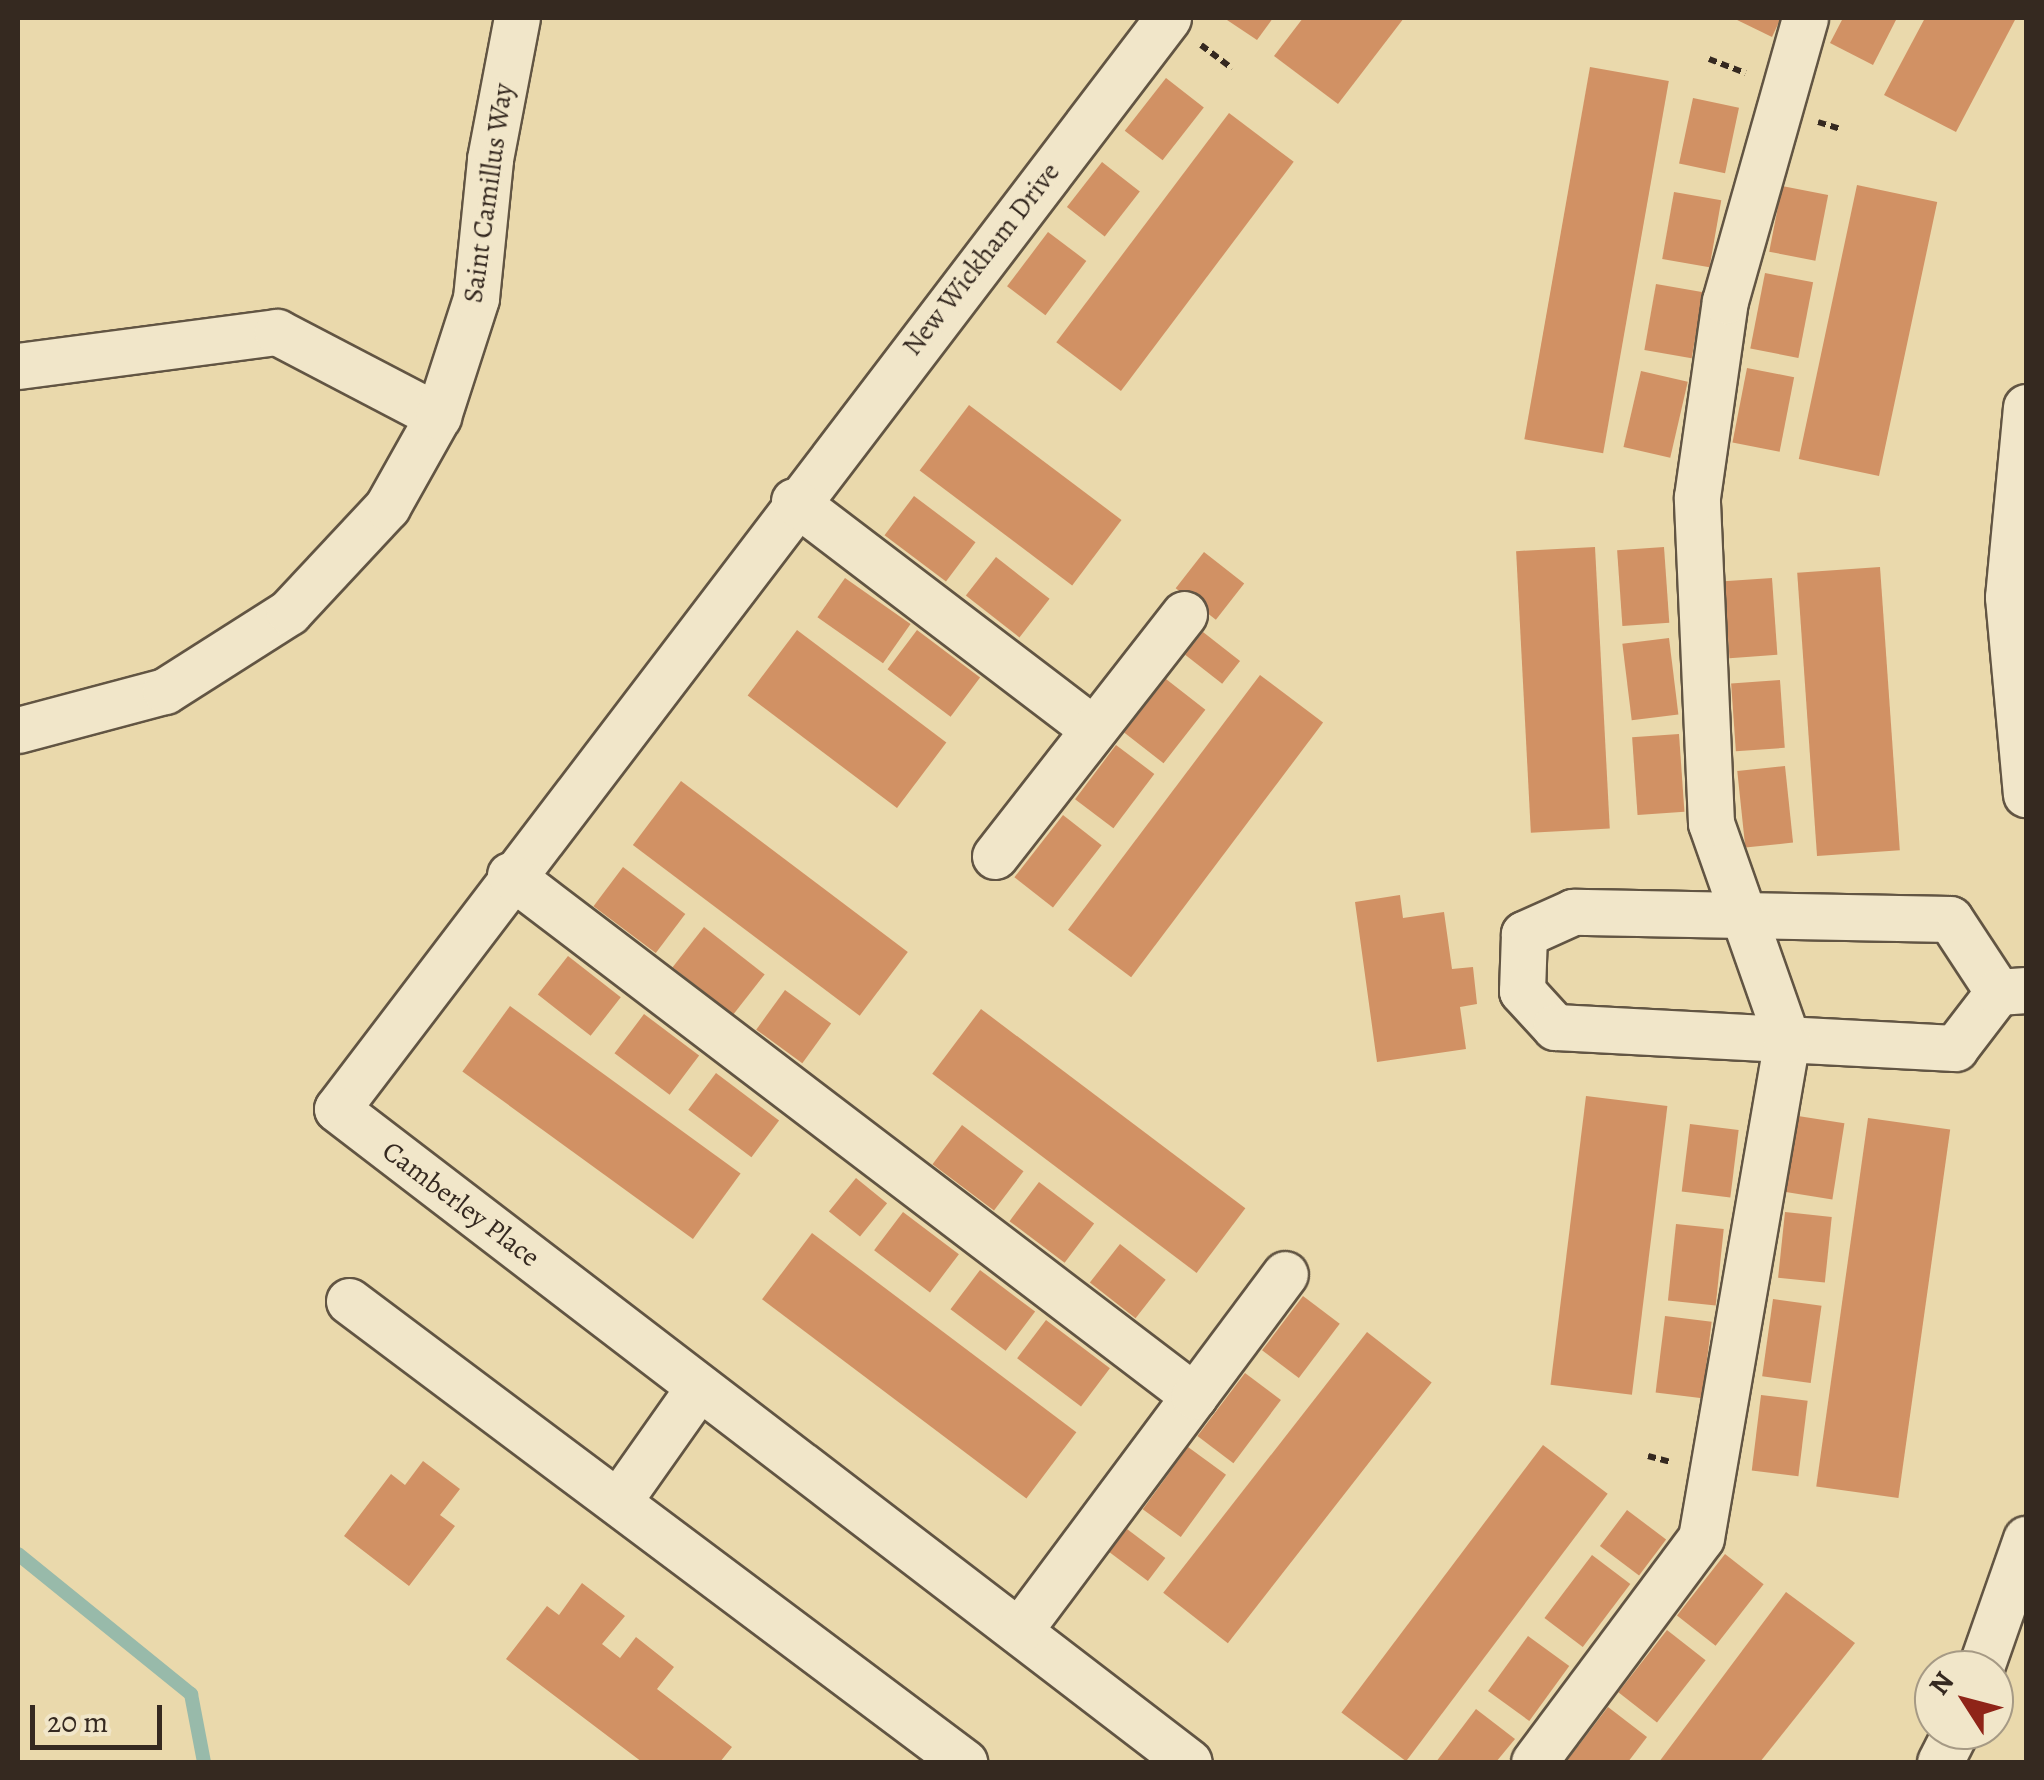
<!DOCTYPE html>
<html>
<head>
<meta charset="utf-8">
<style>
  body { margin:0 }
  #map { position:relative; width:2044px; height:1780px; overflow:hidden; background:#ead9ac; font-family:Alegreya,serif }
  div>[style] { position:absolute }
  .stream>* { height:14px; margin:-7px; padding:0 7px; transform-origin:7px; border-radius:7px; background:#98baaa }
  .building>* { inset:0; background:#d19164; transform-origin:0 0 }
  .path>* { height:6px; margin-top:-3px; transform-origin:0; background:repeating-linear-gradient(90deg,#352920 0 8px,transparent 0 13px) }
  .roads { filter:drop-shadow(2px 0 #625543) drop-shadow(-2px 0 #625543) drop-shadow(0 2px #625543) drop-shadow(0 -2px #625543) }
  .minor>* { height:45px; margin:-22.5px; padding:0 22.5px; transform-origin:22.5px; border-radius:22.5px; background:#f1e6c9 }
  span { translate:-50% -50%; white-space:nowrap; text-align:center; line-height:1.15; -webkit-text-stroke:8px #f1e6c9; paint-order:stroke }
  .street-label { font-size:28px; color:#352920 }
  .frame { position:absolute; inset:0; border:20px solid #352920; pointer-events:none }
  .north { position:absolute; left:1914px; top:1650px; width:100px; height:100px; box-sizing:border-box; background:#f1e6c9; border:2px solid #a69a85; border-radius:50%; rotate:306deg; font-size:28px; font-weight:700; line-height:40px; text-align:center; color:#352920 }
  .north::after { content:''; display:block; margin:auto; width:35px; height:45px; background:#8f2418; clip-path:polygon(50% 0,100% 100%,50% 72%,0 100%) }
  .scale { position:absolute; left:30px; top:1705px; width:132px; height:45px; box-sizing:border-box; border:5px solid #352920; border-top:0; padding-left:12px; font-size:30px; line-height:35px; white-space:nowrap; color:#352920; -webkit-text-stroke:8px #f1e6c9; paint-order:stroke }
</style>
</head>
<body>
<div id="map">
  <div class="stream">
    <div style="left:18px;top:1554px;width:223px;rotate:39deg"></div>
    <div style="left:191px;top:1694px;width:69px;rotate:79.2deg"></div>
  </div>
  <div class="building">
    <div style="clip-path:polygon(1224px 18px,1273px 18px,1257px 40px)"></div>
    <div style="clip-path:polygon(1303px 18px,1404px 18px,1338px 104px,1274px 56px)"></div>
    <div style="clip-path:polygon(1733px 18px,1781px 18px,1772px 37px)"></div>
    <div style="clip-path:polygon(1843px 18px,1897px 18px,1873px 65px,1830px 43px)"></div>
    <div style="clip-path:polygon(1925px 18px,2016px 18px,1956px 132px,1884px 95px)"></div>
    <div style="left:1590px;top:67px;width:80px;height:378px;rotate:10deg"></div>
    <div style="left:1166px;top:78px;width:48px;height:67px;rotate:38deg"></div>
    <div style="left:1693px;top:98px;width:47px;height:67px;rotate:12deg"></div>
    <div style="left:1229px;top:113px;width:81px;height:287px;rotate:37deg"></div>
    <div style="left:1102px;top:162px;width:48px;height:57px;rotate:38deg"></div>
    <div style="left:1857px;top:185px;width:82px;height:280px;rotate:12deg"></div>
    <div style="left:1782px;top:186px;width:47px;height:67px;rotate:11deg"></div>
    <div style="left:1674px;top:192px;width:48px;height:68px;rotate:10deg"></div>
    <div style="left:1048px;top:232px;width:48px;height:68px;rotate:37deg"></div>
    <div style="left:1765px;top:273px;width:49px;height:77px;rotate:11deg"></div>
    <div style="left:1656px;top:284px;width:48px;height:67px;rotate:10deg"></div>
    <div style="left:1747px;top:368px;width:48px;height:76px;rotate:11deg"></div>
    <div style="left:1641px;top:371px;width:48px;height:78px;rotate:13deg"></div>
    <div style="left:969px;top:405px;width:191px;height:82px;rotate:37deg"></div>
    <div style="left:914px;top:496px;width:77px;height:49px;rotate:37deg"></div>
    <div style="left:1595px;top:547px;width:282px;height:79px;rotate:87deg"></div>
    <div style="left:1664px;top:547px;width:76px;height:47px;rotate:86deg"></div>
    <div style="left:1204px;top:552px;width:51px;height:46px;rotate:38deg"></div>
    <div style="left:996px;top:557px;width:68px;height:49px;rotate:38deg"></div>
    <div style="left:1880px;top:567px;width:284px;height:83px;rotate:86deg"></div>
    <div style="left:845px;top:578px;width:80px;height:48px;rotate:35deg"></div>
    <div style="left:1772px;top:578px;width:77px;height:48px;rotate:86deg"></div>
    <div style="left:797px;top:630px;width:187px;height:82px;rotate:37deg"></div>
    <div style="left:917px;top:630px;width:79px;height:49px;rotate:37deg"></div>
    <div style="left:1203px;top:632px;width:47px;height:29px;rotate:38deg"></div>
    <div style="left:1669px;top:638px;width:77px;height:47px;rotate:83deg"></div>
    <div style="left:1260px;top:675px;width:79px;height:319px;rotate:37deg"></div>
    <div style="left:1166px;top:679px;width:50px;height:68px;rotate:38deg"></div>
    <div style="left:1780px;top:680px;width:68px;height:49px;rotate:86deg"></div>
    <div style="left:1679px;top:734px;width:78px;height:47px;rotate:86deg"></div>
    <div style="left:1116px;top:745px;width:48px;height:68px;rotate:37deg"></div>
    <div style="left:1785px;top:766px;width:77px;height:48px;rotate:84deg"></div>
    <div style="left:681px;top:781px;width:284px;height:80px;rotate:37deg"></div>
    <div style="left:1063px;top:815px;width:49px;height:79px;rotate:38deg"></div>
    <div style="left:623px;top:867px;width:78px;height:49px;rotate:37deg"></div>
    <div style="clip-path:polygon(1400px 895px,1403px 918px,1444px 912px,1452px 969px,1473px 967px,1477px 1004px,1460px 1007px,1466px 1049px,1377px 1062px,1355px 902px)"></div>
    <div style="left:704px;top:927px;width:77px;height:51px;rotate:38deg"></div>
    <div style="left:568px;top:956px;width:67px;height:49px;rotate:38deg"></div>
    <div style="left:785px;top:990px;width:57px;height:49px;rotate:36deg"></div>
    <div style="left:510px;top:1006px;width:285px;height:81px;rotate:36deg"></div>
    <div style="left:981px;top:1009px;width:331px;height:81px;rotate:37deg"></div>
    <div style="left:644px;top:1014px;width:69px;height:49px;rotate:37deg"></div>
    <div style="left:716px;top:1073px;width:79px;height:46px;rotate:37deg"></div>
    <div style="left:1586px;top:1096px;width:82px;height:291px;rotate:7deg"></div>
    <div style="left:1798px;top:1116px;width:47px;height:77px;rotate:9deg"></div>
    <div style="left:1868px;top:1118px;width:83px;height:372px;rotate:8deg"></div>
    <div style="left:1690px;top:1124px;width:49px;height:68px;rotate:7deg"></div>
    <div style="left:962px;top:1125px;width:77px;height:49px;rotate:37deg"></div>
    <div style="left:856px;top:1178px;width:40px;height:43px;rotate:39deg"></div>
    <div style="left:1039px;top:1182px;width:69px;height:49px;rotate:37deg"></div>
    <div style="left:903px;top:1212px;width:70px;height:48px;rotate:37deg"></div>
    <div style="left:1785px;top:1212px;width:47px;height:66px;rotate:6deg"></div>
    <div style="left:1676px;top:1224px;width:48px;height:77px;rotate:6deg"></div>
    <div style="left:812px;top:1233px;width:331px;height:83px;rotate:37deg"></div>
    <div style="left:1120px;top:1244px;width:58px;height:49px;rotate:38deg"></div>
    <div style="left:980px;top:1270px;width:69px;height:49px;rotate:37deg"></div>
    <div style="left:1303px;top:1296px;width:46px;height:68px;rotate:37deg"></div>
    <div style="left:1773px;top:1299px;width:49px;height:78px;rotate:8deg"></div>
    <div style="left:1665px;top:1316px;width:47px;height:77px;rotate:7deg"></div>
    <div style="left:1046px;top:1320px;width:80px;height:48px;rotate:37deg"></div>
    <div style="left:1367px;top:1332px;width:82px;height:331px;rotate:38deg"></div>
    <div style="left:1245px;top:1373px;width:45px;height:79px;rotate:37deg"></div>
    <div style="left:1761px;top:1395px;width:47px;height:76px;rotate:7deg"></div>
    <div style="left:1543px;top:1445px;width:81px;height:335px;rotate:37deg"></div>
    <div style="left:1188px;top:1447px;width:47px;height:77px;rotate:36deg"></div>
    <div style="clip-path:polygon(423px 1461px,460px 1489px,440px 1515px,455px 1526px,409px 1586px,344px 1536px,391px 1474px,405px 1485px)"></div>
    <div style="left:1627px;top:1510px;width:49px;height:45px;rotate:37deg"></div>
    <div style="left:1127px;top:1529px;width:48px;height:29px;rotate:37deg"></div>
    <div style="left:1725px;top:1554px;width:49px;height:78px;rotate:38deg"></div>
    <div style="left:1592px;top:1555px;width:48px;height:79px;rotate:37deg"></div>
    <div style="clip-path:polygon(582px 1583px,625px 1616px,602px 1644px,620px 1658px,636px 1637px,674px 1667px,657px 1689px,732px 1747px,720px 1762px,642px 1762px,506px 1659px,547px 1606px,559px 1615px)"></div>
    <div style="clip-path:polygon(1786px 1592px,1855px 1643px,1760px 1762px,1659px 1762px)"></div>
    <div style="left:1667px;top:1630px;width:49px;height:79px;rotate:38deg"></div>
    <div style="left:1528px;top:1636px;width:51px;height:68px;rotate:36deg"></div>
    <div style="clip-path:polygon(1608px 1707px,1647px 1737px,1628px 1762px,1566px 1762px)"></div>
    <div style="clip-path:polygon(1476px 1709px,1515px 1739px,1496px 1762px,1436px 1762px)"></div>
  </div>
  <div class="path">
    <div style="left:1201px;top:45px;width:39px;rotate:37deg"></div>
    <div style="left:1709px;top:59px;width:39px;rotate:21deg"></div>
    <div style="left:1818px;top:122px;width:24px;rotate:17deg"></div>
    <div style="left:1648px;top:1456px;width:24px;rotate:15deg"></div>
  </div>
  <div class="roads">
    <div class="minor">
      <div style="left:1168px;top:18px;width:1371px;rotate:127.3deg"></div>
      <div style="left:337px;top:1109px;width:1073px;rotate:37.47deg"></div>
      <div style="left:18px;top:366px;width:261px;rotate:-7.5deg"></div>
      <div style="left:277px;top:332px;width:182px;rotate:27.6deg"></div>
      <div style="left:2026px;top:407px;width:191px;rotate:95.4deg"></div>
      <div style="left:2008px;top:597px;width:198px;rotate:84.8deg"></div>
      <div style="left:794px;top:501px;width:376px;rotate:37.3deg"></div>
      <div style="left:18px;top:730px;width:152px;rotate:-14.9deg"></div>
      <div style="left:165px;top:691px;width:147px;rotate:-32.5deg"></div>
      <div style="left:289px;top:612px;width:144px;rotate:-47deg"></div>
      <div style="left:387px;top:507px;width:104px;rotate:-60.7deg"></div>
      <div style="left:438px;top:416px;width:124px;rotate:-72.1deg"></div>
      <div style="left:476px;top:298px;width:140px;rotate:-84.2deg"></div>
      <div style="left:490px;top:159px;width:144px;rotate:-79.2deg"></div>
      <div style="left:995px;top:856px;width:307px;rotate:-52deg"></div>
      <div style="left:510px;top:875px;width:860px;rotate:37.3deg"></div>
      <div style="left:1194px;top:1396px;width:293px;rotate:126.7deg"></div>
      <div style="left:1998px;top:992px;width:87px;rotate:-123.3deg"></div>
      <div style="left:1950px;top:919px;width:377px;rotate:-178.9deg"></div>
      <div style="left:1573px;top:912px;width:54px;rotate:155.8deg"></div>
      <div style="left:1524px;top:934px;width:57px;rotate:92deg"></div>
      <div style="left:1522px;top:991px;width:49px;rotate:47.5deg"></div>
      <div style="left:1555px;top:1027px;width:401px;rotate:3deg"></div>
      <div style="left:1955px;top:1048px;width:71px;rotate:-52.5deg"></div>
      <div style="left:1998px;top:992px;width:28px;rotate:-4deg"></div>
      <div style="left:349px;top:1301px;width:769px;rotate:36.85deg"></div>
      <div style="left:1194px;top:1396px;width:152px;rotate:-53.3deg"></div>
      <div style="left:620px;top:1499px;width:137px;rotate:-54.8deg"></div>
      <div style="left:1980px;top:1670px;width:139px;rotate:-70.7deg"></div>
      <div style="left:1534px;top:1762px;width:279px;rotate:-53.3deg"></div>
      <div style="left:1701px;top:1538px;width:506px;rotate:-80.22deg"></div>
      <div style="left:1787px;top:1039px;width:229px;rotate:-109.4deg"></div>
      <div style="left:1711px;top:823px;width:326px;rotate:-92.5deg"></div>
      <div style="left:1697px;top:497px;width:198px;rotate:-81.9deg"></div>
      <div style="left:1725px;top:301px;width:294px;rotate:-74.2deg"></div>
      <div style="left:1940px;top:1762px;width:36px;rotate:-63deg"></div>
    </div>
  </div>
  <div class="street-label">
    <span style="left:488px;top:193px;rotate:-82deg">Saint Camillus Way</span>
    <span style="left:981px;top:259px;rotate:-52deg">New Wickham Drive</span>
    <span style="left:461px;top:1204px;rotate:37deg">Camberley Place</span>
  </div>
  <div class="frame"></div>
  <div class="north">N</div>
  <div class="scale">20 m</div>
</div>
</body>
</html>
